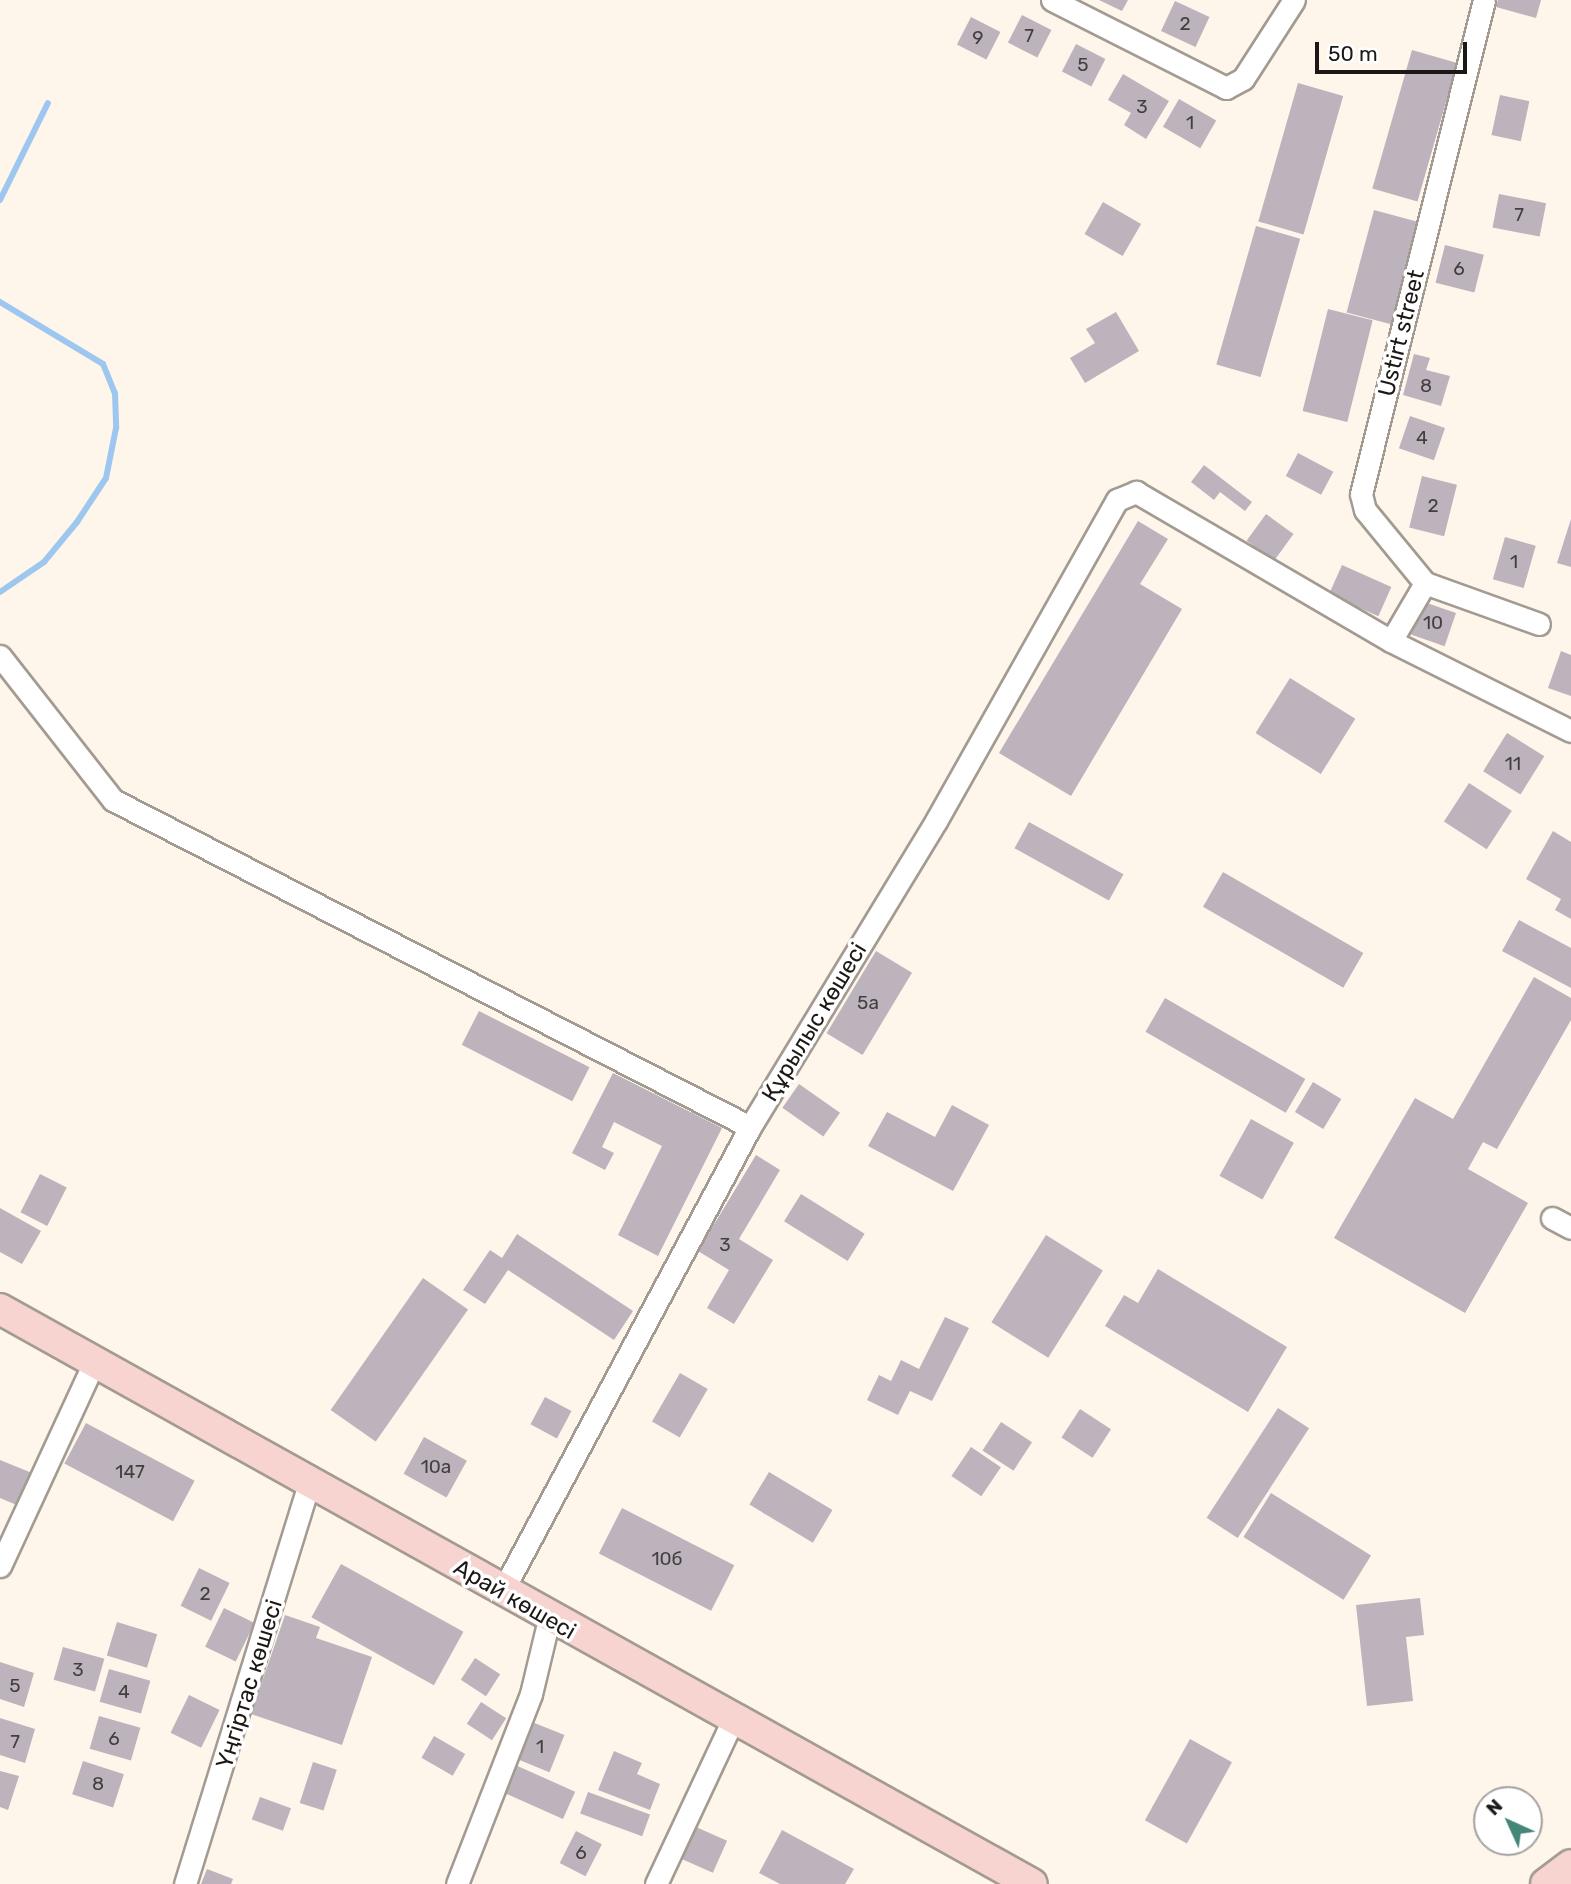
<!DOCTYPE html>
<html>
<head>
<meta charset="utf-8">
<style>
  body { margin:0 }
  #map { position:relative; width:1571px; height:1884px; overflow:hidden; background:#fef5eb; font-family:Rubik,sans-serif }
  div>[style] { position:absolute }
  .stream>* { height:6px; margin:-3px; padding:0 3px; transform-origin:3px; border-radius:3px; background:#9ec7ef }
  .building>* { inset:0; background:#bcb3bc; transform-origin:0 0 }
  .roads { filter:drop-shadow(2px 0 #a39b92) drop-shadow(-2px 0 #a39b92) drop-shadow(0 2px #a39b92) drop-shadow(0 -2px #a39b92) }
  .street>* { height:21px; margin:-10.5px; padding:0 10.5px; transform-origin:10.5px; border-radius:10.5px; background:#fff }
  .secondary>* { height:30px; margin:-15px; padding:0 15px; transform-origin:15px; border-radius:15px; background:#f8d4d1 }
  span { translate:-50% -50%; white-space:nowrap; text-align:center; line-height:1.15; -webkit-text-stroke:7px #fff; paint-order:stroke }
  .number-label { font-size:19px; color:#443f3f }
  .number-label span { -webkit-text-stroke-width:0 }
  .street-label { font-size:23px; color:#1c1815 }
  .north { position:absolute; left:1473px; top:1786px; width:70px; height:70px; box-sizing:border-box; background:#fff; border:2px solid #a4a3a1; border-radius:50%; rotate:315deg; font-size:19px; font-weight:700; line-height:28px; text-align:center; color:#1c1815 }
  .north::after { content:''; display:block; margin:auto; width:24px; height:32px; background:#448677; clip-path:polygon(50% 0,100% 100%,50% 72%,0 100%) }
  .scale { position:absolute; left:1315px; top:42px; width:152px; height:32px; box-sizing:border-box; border:4px solid #1c1815; border-top:0; padding-left:9px; font-size:21px; line-height:24px; white-space:nowrap; color:#1c1815; -webkit-text-stroke:5px #fff; paint-order:stroke }
</style>
</head>
<body>
<div id="map">
  <div class="stream">
    <div style="left:0;top:200px;width:108px;rotate:-63.7deg"></div>
    <div style="left:0;top:302px;width:120px;rotate:31deg"></div>
    <div style="left:103px;top:364px;width:31px;rotate:68deg"></div>
    <div style="left:115px;top:393px;width:35px;rotate:88deg"></div>
    <div style="left:116px;top:428px;width:51px;rotate:101.3deg"></div>
    <div style="left:106px;top:478px;width:53px;rotate:123.4deg"></div>
    <div style="left:77px;top:522px;width:52px;rotate:129.5deg"></div>
    <div style="left:44px;top:562px;width:53px;rotate:145.7deg"></div>
  </div>
  <div class="building">
    <div style="clip-path:polygon(1099px 0,1128px 0,1122px 11px)"></div>
    <div style="clip-path:polygon(1498px 0,1541px 0,1536px 18px,1496px 7px)"></div>
    <div style="left:1175px;top:1px;width:38px;height:33px;rotate:25deg"></div>
    <div style="left:1022px;top:15px;width:33px;height:31px;rotate:27deg"></div>
    <div style="left:971px;top:17px;width:33px;height:31px;rotate:27deg"></div>
    <div style="left:1076px;top:44px;width:33px;height:31px;rotate:27deg"></div>
    <div style="left:1412px;top:50px;width:47px;height:144px;rotate:16deg"></div>
    <div style="clip-path:polygon(1123px 74px,1169px 101px,1146px 139px,1124px 125px,1131px 113px,1108px 100px)"></div>
    <div style="left:1298px;top:83px;width:47px;height:144px;rotate:16deg"></div>
    <div style="left:1500px;top:95px;width:30px;height:41px;rotate:12deg"></div>
    <div style="left:1179px;top:99px;width:43px;height:32px;rotate:30deg"></div>
    <div style="left:1499px;top:194px;width:48px;height:34px;rotate:11deg"></div>
    <div style="left:1103px;top:202px;width:44px;height:37px;rotate:30deg"></div>
    <div style="left:1374px;top:210px;width:47px;height:106px;rotate:15deg"></div>
    <div style="left:1256px;top:226px;width:46px;height:144px;rotate:16deg"></div>
    <div style="left:1445px;top:245px;width:40px;height:39px;rotate:14deg"></div>
    <div style="left:1328px;top:309px;width:46px;height:105px;rotate:14deg"></div>
    <div style="clip-path:polygon(1116px 312px,1139px 351px,1085px 383px,1070px 358px,1095px 343px,1086px 329px)"></div>
    <div style="clip-path:polygon(1414px 354px,1430px 358px,1426px 370px,1450px 376px,1441px 406px,1403px 395px)"></div>
    <div style="left:1410px;top:416px;width:37px;height:34px;rotate:19deg"></div>
    <div style="left:1298px;top:453px;width:40px;height:26px;rotate:28deg"></div>
    <div style="clip-path:polygon(1204px 465px,1252px 502px,1245px 511px,1220px 492px,1214px 500px,1191px 482px)"></div>
    <div style="left:1422px;top:476px;width:36px;height:53px;rotate:14deg"></div>
    <div style="left:1266px;top:514px;width:34px;height:33px;rotate:36deg"></div>
    <div style="clip-path:polygon(1571px 519px,1571px 567px,1557px 563px)"></div>
    <div style="clip-path:polygon(1138px 521px,1168px 539px,1140px 584px,1182px 609px,1071px 796px,999px 753px)"></div>
    <div style="left:1505px;top:537px;width:32px;height:44px;rotate:16deg"></div>
    <div style="left:1342px;top:565px;width:54px;height:32px;rotate:24deg"></div>
    <div style="left:1421px;top:601px;width:37px;height:35px;rotate:19deg"></div>
    <div style="clip-path:polygon(1561px 651px,1571px 655px,1571px 696px,1548px 688px)"></div>
    <div style="left:1290px;top:678px;width:77px;height:65px;rotate:32deg"></div>
    <div style="left:1507px;top:733px;width:44px;height:45px;rotate:32deg"></div>
    <div style="left:1469px;top:783px;width:51px;height:46px;rotate:33deg"></div>
    <div style="left:1029px;top:822px;width:108px;height:30px;rotate:29deg"></div>
    <div style="clip-path:polygon(1553px 831px,1571px 842px,1571px 919px,1555px 910px,1561px 899px,1526px 879px)"></div>
    <div style="left:1223px;top:872px;width:162px;height:40px;rotate:30deg"></div>
    <div style="clip-path:polygon(1519px 920px,1571px 948px,1571px 988px,1502px 951px)"></div>
    <div style="left:876px;top:951px;width:42px;height:96px;rotate:31deg"></div>
    <div style="clip-path:polygon(1534px 977px,1571px 998px,1571px 1020px,1497px 1149px,1483px 1142px,1468px 1169px,1528px 1203px,1465px 1313px,1334px 1238px,1415px 1098px,1453px 1119px)"></div>
    <div style="left:1165px;top:998px;width:162px;height:39px;rotate:30deg"></div>
    <div style="left:479px;top:1011px;width:124px;height:38px;rotate:27deg"></div>
    <div style="clip-path:polygon(613px 1073px,722px 1128px,658px 1256px,618px 1235px,662px 1146px,614px 1122px,602px 1147px,614px 1153px,605px 1170px,572px 1153px)"></div>
    <div style="left:1313px;top:1082px;width:33px;height:35px;rotate:31deg"></div>
    <div style="left:799px;top:1084px;width:50px;height:29px;rotate:35deg"></div>
    <div style="clip-path:polygon(952px 1105px,989px 1125px,953px 1191px,868px 1146px,887px 1112px,935px 1137px)"></div>
    <div style="left:1251px;top:1119px;width:49px;height:65px;rotate:29deg"></div>
    <div style="clip-path:polygon(756px 1155px,780px 1170px,739px 1239px,773px 1260px,734px 1324px,707px 1308px,729px 1270px,698px 1251px)"></div>
    <div style="left:40px;top:1174px;width:30px;height:43px;rotate:27deg"></div>
    <div style="left:801px;top:1194px;width:75px;height:32px;rotate:32deg"></div>
    <div style="clip-path:polygon(0 1208px,41px 1231px,22px 1264px,0 1252px)"></div>
    <div style="clip-path:polygon(517px 1234px,633px 1311px,614px 1340px,508px 1270px,485px 1304px,463px 1290px,490px 1250px,502px 1258px)"></div>
    <div style="left:1046px;top:1235px;width:67px;height:103px;rotate:32deg"></div>
    <div style="clip-path:polygon(1158px 1269px,1287px 1347px,1248px 1412px,1105px 1326px,1124px 1295px,1138px 1303px)"></div>
    <div style="left:423px;top:1278px;width:55px;height:161px;rotate:35deg"></div>
    <div style="clip-path:polygon(945px 1317px,969px 1328px,932px 1401px,910px 1391px,898px 1415px,867px 1400px,879px 1375px,891px 1381px,901px 1360px,919px 1369px)"></div>
    <div style="left:680px;top:1373px;width:32px;height:56px;rotate:30deg"></div>
    <div style="left:545px;top:1397px;width:30px;height:31px;rotate:28deg"></div>
    <div style="left:1278px;top:1408px;width:37px;height:131px;rotate:33deg"></div>
    <div style="left:1080px;top:1409px;width:37px;height:34px;rotate:33deg"></div>
    <div style="left:1001px;top:1422px;width:37px;height:34px;rotate:33deg"></div>
    <div style="left:86px;top:1423px;width:123px;height:46px;rotate:28deg"></div>
    <div style="left:424px;top:1437px;width:49px;height:42px;rotate:29deg"></div>
    <div style="left:971px;top:1447px;width:36px;height:35px;rotate:34deg"></div>
    <div style="clip-path:polygon(0 1460px,32px 1473px,19px 1506px,0 1498px)"></div>
    <div style="left:769px;top:1472px;width:74px;height:38px;rotate:31deg"></div>
    <div style="left:1271px;top:1493px;width:118px;height:52px;rotate:32deg"></div>
    <div style="left:622px;top:1508px;width:126px;height:51px;rotate:27deg"></div>
    <div style="left:341px;top:1564px;width:140px;height:61px;rotate:29deg"></div>
    <div style="left:199px;top:1568px;width:34px;height:42px;rotate:26deg"></div>
    <div style="clip-path:polygon(1420px 1598px,1424px 1635px,1406px 1637px,1413px 1701px,1367px 1706px,1356px 1605px)"></div>
    <div style="left:224px;top:1608px;width:34px;height:43px;rotate:26deg"></div>
    <div style="clip-path:polygon(285px 1615px,320px 1627px,316px 1638px,372px 1657px,342px 1745px,251px 1714px)"></div>
    <div style="left:117px;top:1622px;width:42px;height:35px;rotate:17deg"></div>
    <div style="left:63px;top:1647px;width:43px;height:34px;rotate:16deg"></div>
    <div style="left:475px;top:1658px;width:30px;height:26px;rotate:33deg"></div>
    <div style="clip-path:polygon(0 1662px,34px 1673px,24px 1707px,0 1699px)"></div>
    <div style="left:109px;top:1669px;width:43px;height:34px;rotate:16deg"></div>
    <div style="left:189px;top:1695px;width:34px;height:42px;rotate:26deg"></div>
    <div style="left:481px;top:1702px;width:30px;height:26px;rotate:33deg"></div>
    <div style="left:99px;top:1716px;width:43px;height:34px;rotate:16deg"></div>
    <div style="clip-path:polygon(0 1718px,35px 1729px,25px 1763px,0 1755px)"></div>
    <div style="left:532px;top:1722px;width:35px;height:40px;rotate:22deg"></div>
    <div style="left:434px;top:1736px;width:36px;height:25px;rotate:30deg"></div>
    <div style="left:1190px;top:1739px;width:48px;height:93px;rotate:29deg"></div>
    <div style="clip-path:polygon(614px 1751px,642px 1763px,637px 1774px,660px 1784px,650px 1810px,598px 1790px)"></div>
    <div style="left:83px;top:1761px;width:43px;height:35px;rotate:18deg"></div>
    <div style="left:313px;top:1762px;width:25px;height:43px;rotate:18deg"></div>
    <div style="left:513px;top:1764px;width:68px;height:30px;rotate:24deg"></div>
    <div style="clip-path:polygon(0 1771px,19px 1776px,8px 1810px,0 1807px)"></div>
    <div style="left:588px;top:1792px;width:66px;height:23px;rotate:20deg"></div>
    <div style="left:260px;top:1797px;width:33px;height:24px;rotate:20deg"></div>
    <div style="left:696px;top:1827px;width:34px;height:35px;rotate:24deg"></div>
    <div style="clip-path:polygon(782px 1830px,854px 1869px,845px 1884px,780px 1884px,759px 1873px)"></div>
    <div style="left:576px;top:1831px;width:29px;height:36px;rotate:27deg"></div>
    <div style="clip-path:polygon(207px 1869px,233px 1879px,231px 1884px,201px 1884px)"></div>
  </div>
  <div class="roads">
    <div class="street">
      <div style="left:1052px;top:0;width:195px;rotate:26.8deg"></div>
      <div style="left:1226px;top:88px;width:19px;rotate:-28deg"></div>
      <div style="left:1243px;top:79px;width:94px;rotate:-57.2deg"></div>
      <div style="left:1425px;top:583px;width:121px;rotate:19.8deg"></div>
      <div style="left:1391px;top:641px;width:67px;rotate:-59.6deg"></div>
      <div style="left:1425px;top:583px;width:94px;rotate:-129.4deg"></div>
      <div style="left:1365px;top:510px;width:16px;rotate:-104deg"></div>
      <div style="left:1361px;top:494px;width:509px;rotate:-76.02deg"></div>
      <div style="left:0;top:656px;width:183px;rotate:51.9deg"></div>
      <div style="left:113px;top:800px;width:716px;rotate:27.17deg"></div>
      <div style="left:1552px;top:1218px;width:21px;rotate:28deg"></div>
      <div style="left:0;top:1566px;width:224px;rotate:-65.2deg"></div>
      <div style="left:503px;top:1590px;width:525px;rotate:-61.92deg"></div>
      <div style="left:750px;top:1127px;width:358px;rotate:-58.7deg"></div>
      <div style="left:936px;top:821px;width:369px;rotate:-60.6deg"></div>
      <div style="left:1117px;top:500px;width:21px;rotate:-23deg"></div>
      <div style="left:1136px;top:492px;width:295px;rotate:30.3deg"></div>
      <div style="left:1391px;top:641px;width:201px;rotate:26.6deg"></div>
      <div style="left:185px;top:1884px;width:420px;rotate:-72.8deg"></div>
      <div style="left:457px;top:1884px;width:204px;rotate:-68.7deg"></div>
      <div style="left:531px;top:1694px;width:77px;rotate:-76.5deg"></div>
      <div style="left:656px;top:1884px;width:179px;rotate:-64.9deg"></div>
    </div>
    <div class="secondary">
      <div style="left:0;top:1309px;width:1181px;rotate:29.13deg"></div>
      <div style="left:1546px;top:1884px;width:31px;rotate:-37deg"></div>
    </div>
  </div>
  <div class="number-label">
    <span style="left:1185px;top:24px">2</span>
    <span style="left:1029px;top:36px">7</span>
    <span style="left:978px;top:38px">9</span>
    <span style="left:1083px;top:65px">5</span>
    <span style="left:1142px;top:107px">3</span>
    <span style="left:1190px;top:123px">1</span>
    <span style="left:1519px;top:215px">7</span>
    <span style="left:1459px;top:269px">6</span>
    <span style="left:1426px;top:386px">8</span>
    <span style="left:1422px;top:438px">4</span>
    <span style="left:1433px;top:506px">2</span>
    <span style="left:1514px;top:562px">1</span>
    <span style="left:1433px;top:623px">10</span>
    <span style="left:1513px;top:764px">11</span>
    <span style="left:868px;top:1003px">5а</span>
    <span style="left:725px;top:1245px">3</span>
    <span style="left:436px;top:1467px">10а</span>
    <span style="left:130px;top:1472px">147</span>
    <span style="left:667px;top:1559px">10б</span>
    <span style="left:205px;top:1594px">2</span>
    <span style="left:78px;top:1670px">3</span>
    <span style="left:15px;top:1686px">5</span>
    <span style="left:124px;top:1692px">4</span>
    <span style="left:114px;top:1739px">6</span>
    <span style="left:15px;top:1742px">7</span>
    <span style="left:540px;top:1747px">1</span>
    <span style="left:98px;top:1784px">8</span>
    <span style="left:581px;top:1853px">6</span>
  </div>
  <div class="street-label">
    <span style="left:1401px;top:333px;rotate:-76deg">Ustirt street</span>
    <span style="left:814px;top:1022px;rotate:-59deg">Құрылыс көшесі</span>
    <span style="left:515px;top:1599px;rotate:30deg">Арай көшесі</span>
    <span style="left:249px;top:1684px;rotate:-73deg">Үңгіртас көшесі</span>
  </div>
  <div class="north">N</div>
  <div class="scale">50 m</div>
</div>
</body>
</html>
